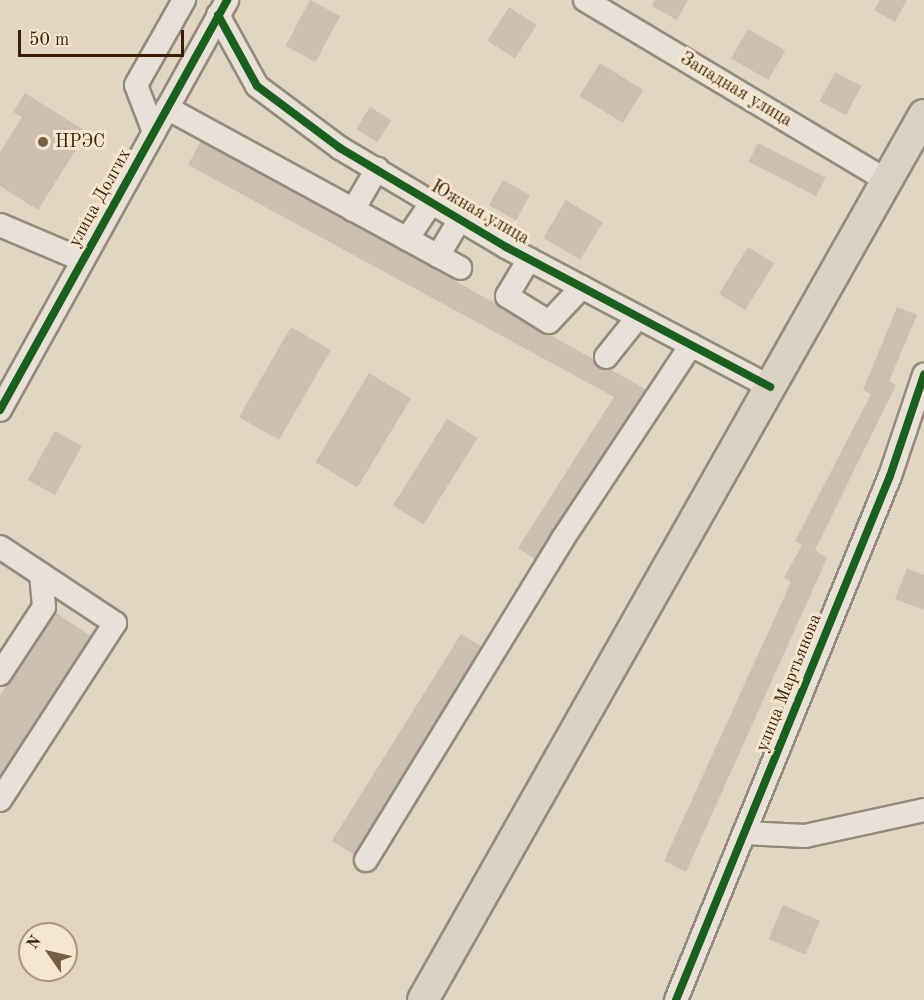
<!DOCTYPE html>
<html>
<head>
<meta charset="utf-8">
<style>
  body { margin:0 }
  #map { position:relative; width:924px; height:1000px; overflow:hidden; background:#e2d6c2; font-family:"Old Standard TT",serif }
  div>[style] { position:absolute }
  .building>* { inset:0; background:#cebeaf; transform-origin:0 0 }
  .roads { filter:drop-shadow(2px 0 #948a7b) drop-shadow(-2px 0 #948a7b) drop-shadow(0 2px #948a7b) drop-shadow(0 -2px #948a7b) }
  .minor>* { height:22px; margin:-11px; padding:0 11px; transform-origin:11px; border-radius:11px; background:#e8e1d7 }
  .major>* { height:30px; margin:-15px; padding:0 15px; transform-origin:15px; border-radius:15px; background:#dbd2c3 }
  .cycleway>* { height:8px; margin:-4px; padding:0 4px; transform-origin:4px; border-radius:4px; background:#1b5e20 }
  .dots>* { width:16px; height:16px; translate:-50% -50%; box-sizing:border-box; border:3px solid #f5e6cf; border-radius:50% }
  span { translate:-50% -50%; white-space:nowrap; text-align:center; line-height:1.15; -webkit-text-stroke:6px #f5e6cf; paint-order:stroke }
  .street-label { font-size:18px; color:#3a1d02 }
  .poi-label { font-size:18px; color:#3a1d02 }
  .left { translate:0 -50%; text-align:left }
  .north { position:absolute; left:18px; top:922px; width:60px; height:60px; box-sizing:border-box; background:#f5e6cf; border:2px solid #aa967d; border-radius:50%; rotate:304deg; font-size:16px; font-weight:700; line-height:24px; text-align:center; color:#3a1d02 }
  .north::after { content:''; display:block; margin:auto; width:21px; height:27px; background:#755e45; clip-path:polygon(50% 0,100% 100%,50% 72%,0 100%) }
  .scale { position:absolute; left:18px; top:30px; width:166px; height:27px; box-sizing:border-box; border:3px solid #3a1d02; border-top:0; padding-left:8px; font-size:18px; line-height:21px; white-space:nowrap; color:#3a1d02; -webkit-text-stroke:4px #f5e6cf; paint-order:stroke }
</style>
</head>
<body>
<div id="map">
  <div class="building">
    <div style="left:310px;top:0;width:34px;height:52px;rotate:28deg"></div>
    <div style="clip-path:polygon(655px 0,688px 0,677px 20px,652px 6px)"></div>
    <div style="clip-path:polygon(880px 0,907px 0,895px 22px,874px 10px)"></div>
    <div style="left:509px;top:7px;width:33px;height:40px;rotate:33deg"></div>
    <div style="left:748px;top:29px;width:43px;height:34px;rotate:30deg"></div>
    <div style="left:600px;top:63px;width:51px;height:39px;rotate:32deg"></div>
    <div style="left:835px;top:72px;width:30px;height:33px;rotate:28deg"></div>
    <div style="clip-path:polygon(25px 93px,87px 132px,38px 210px,0 186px,0 152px,22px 117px,13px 112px)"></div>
    <div style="left:370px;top:107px;width:25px;height:26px;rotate:32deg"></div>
    <div style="clip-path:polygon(203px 137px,647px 390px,539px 562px,518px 548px,614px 397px,188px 165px)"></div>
    <div style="left:758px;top:143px;width:76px;height:21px;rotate:27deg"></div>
    <div style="left:503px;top:180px;width:31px;height:29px;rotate:29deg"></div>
    <div style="left:566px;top:200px;width:43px;height:44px;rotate:31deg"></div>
    <div style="left:748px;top:247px;width:31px;height:55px;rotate:32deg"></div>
    <div style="clip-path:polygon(897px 307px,917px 315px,889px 381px,896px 385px,815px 550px,827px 558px,686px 872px,664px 861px,791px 582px,784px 577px,802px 545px,795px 541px,871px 394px,863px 390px)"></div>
    <div style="left:291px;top:327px;width:46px;height:104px;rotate:30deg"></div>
    <div style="left:369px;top:373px;width:49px;height:104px;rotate:31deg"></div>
    <div style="left:447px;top:419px;width:36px;height:102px;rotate:32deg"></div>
    <div style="left:55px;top:431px;width:31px;height:56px;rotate:29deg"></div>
    <div style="clip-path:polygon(907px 568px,924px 575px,924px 610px,895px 599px)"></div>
    <div style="clip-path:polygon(55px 612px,92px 637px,0 775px,0 695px)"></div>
    <div style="left:461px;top:634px;width:28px;height:244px;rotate:32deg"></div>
    <div style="left:783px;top:905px;width:40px;height:37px;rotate:23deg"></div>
  </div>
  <div class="roads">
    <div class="minor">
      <div style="left:585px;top:0;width:353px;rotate:30.9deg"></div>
      <div style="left:218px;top:15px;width:81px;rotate:61.2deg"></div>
      <div style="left:257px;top:86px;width:104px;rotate:36.8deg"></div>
      <div style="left:340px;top:148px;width:193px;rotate:30.8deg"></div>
      <div style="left:506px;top:247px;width:299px;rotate:27.9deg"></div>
      <div style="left:167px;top:108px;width:334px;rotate:28.6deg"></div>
      <div style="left:154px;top:132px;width:50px;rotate:-111deg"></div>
      <div style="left:136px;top:85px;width:98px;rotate:-60.5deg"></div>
      <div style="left:353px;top:210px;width:48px;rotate:-59.7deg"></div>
      <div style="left:0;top:225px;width:90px;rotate:22.9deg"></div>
      <div style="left:407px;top:239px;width:45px;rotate:-56deg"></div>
      <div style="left:438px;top:256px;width:43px;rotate:-59.3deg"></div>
      <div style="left:529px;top:259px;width:43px;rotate:120.7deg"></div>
      <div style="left:507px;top:296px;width:49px;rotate:31.8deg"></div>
      <div style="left:549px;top:322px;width:48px;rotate:-46.7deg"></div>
      <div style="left:606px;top:357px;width:51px;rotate:-51.3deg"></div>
      <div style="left:0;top:410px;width:469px;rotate:-61deg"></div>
      <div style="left:0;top:547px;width:138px;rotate:33.5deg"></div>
      <div style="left:115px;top:623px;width:211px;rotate:123deg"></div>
      <div style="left:0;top:674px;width:80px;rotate:-56.7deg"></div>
      <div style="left:44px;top:607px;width:33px;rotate:-95deg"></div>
      <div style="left:744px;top:833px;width:61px;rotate:2.8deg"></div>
      <div style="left:805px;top:836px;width:122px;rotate:-12.3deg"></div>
      <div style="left:366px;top:860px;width:375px;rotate:-58.5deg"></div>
      <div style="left:562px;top:540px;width:234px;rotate:-56.5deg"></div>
      <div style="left:676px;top:1000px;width:566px;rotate:-67.79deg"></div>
      <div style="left:890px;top:476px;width:107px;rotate:-71.4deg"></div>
    </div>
    <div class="major">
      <div style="left:423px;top:1000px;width:1017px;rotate:-60.49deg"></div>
    </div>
  </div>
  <div class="cycleway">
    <div style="left:218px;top:15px;width:81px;rotate:61.2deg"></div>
    <div style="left:257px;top:86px;width:104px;rotate:36.8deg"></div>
    <div style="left:340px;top:148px;width:193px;rotate:30.8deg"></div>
    <div style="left:506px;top:247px;width:299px;rotate:27.9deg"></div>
    <div style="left:0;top:410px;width:469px;rotate:-61deg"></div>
    <div style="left:676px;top:1000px;width:566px;rotate:-67.79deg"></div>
    <div style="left:890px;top:476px;width:107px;rotate:-71.4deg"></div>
  </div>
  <div class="dots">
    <div style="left:43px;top:142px;background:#755e45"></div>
  </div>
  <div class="street-label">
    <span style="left:736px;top:90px;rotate:31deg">Западная улица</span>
    <span style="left:100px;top:198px;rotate:-61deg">улица Долгих</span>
    <span style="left:480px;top:213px;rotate:30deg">Южная улица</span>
    <span style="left:789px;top:683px;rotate:-68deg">улица Мартьянова</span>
  </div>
  <div class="poi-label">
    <span class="left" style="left:55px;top:142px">НРЭС</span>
  </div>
  <div class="north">N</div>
  <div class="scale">50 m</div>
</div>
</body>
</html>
